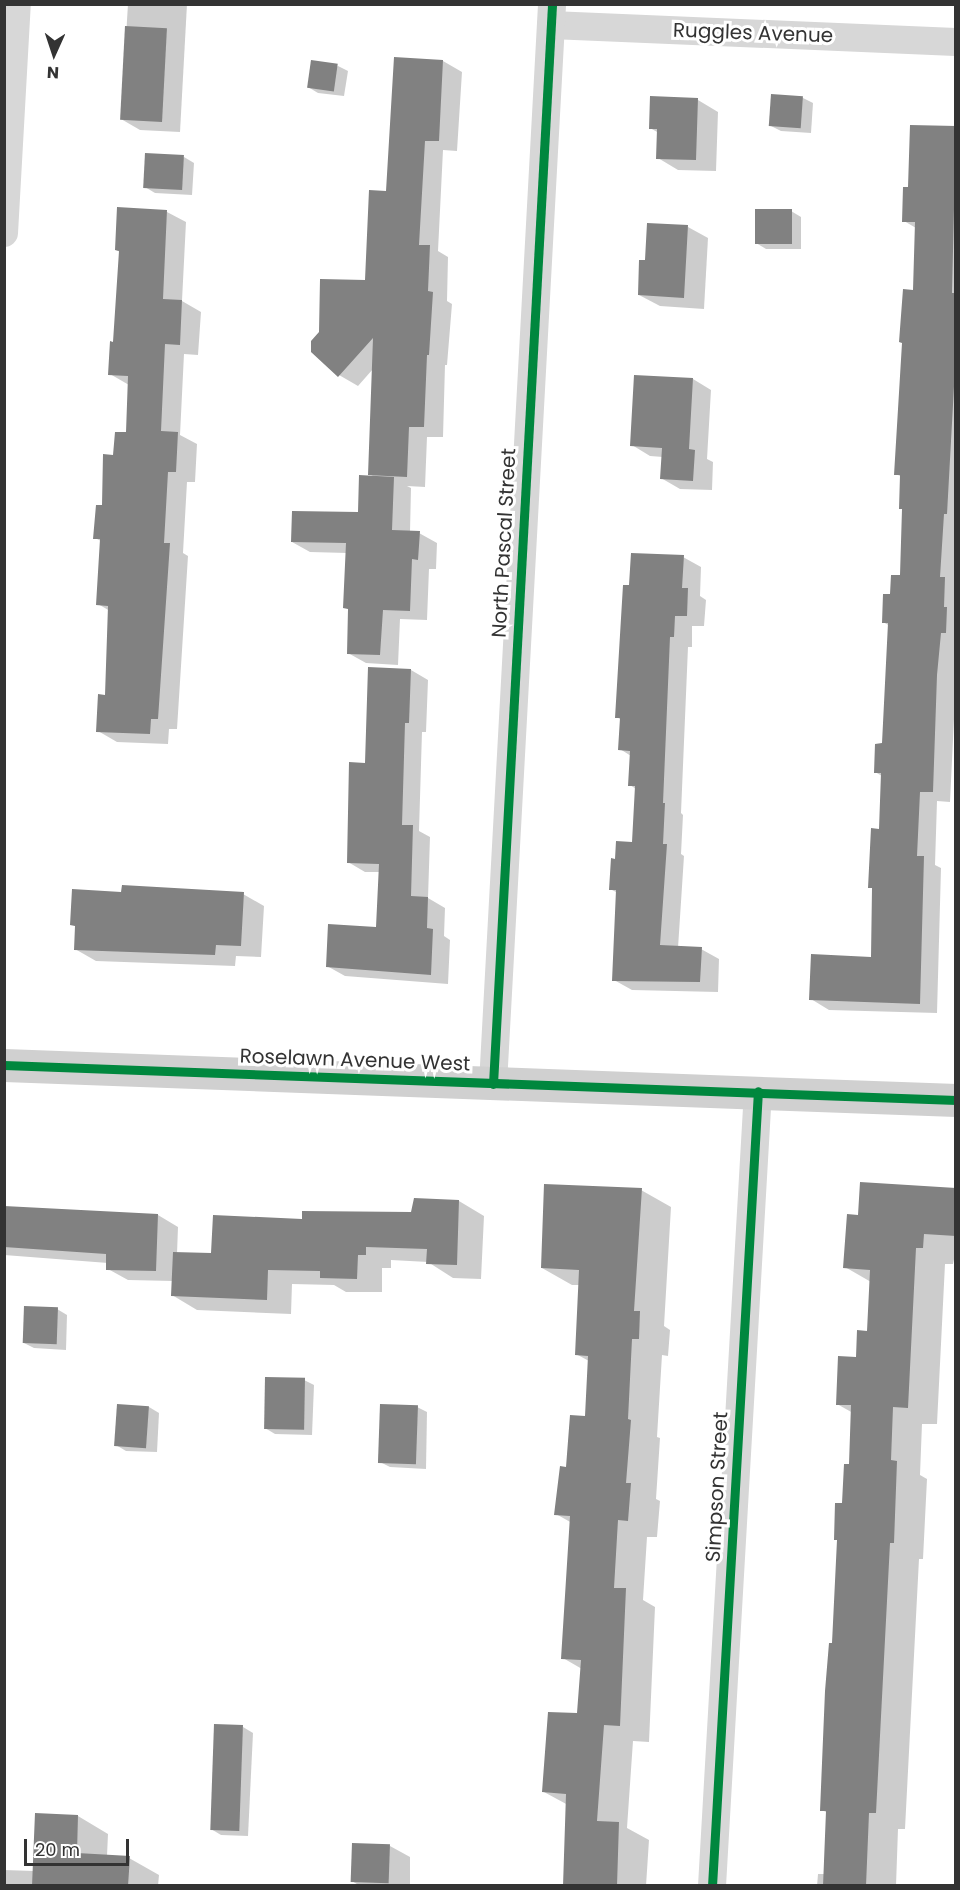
<!DOCTYPE html>
<html>
<head>
<meta charset="utf-8">
<style>
  body { margin:0 }
  #map { position:relative; width:960px; height:1890px; overflow:hidden; background:#fff; font-family:Poppins,sans-serif }
  div>[style] { position:absolute }
  .shadow>* { inset:0; background:#0003 }
  .building>* { inset:0; background:#818181; transform-origin:0 0 }
  .street>* { height:28px; margin:-14px; padding:0 14px; transform-origin:14px; border-radius:14px; background:#d7d7d7 }
  .secondary>* { height:33px; margin:-16.5px; padding:0 16.5px; transform-origin:16.5px; border-radius:16.5px; background:#d0d0d0 }
  .cycleway>* { height:9px; margin:-4.5px; padding:0 4.5px; transform-origin:4.5px; border-radius:4.5px; background:#00873e }
  span { translate:-50% -50%; white-space:nowrap; text-align:center; line-height:1.15; -webkit-text-stroke:6px #fff; paint-order:stroke }
  .street-label { font-size:20px; color:#333 }
  .frame { position:absolute; inset:0; border:6px solid #333; pointer-events:none }
  .north { position:absolute; left:24px; top:24px; width:60px; height:60px; -webkit-text-stroke:4px #fff; paint-order:stroke; rotate:183deg; font-size:16px; font-weight:700; line-height:24px; text-align:center; color:#333 }
  .north::after { content:''; display:block; margin:auto; width:21px; height:27px; background:#333; clip-path:polygon(50% 0,100% 100%,50% 72%,0 100%) }
  .scale { position:absolute; left:24px; top:1839px; width:105px; height:27px; box-sizing:border-box; border:3px solid #333; border-top:0; padding-left:8px; font-size:18px; line-height:21px; white-space:nowrap; color:#333; -webkit-text-stroke:4px #fff; paint-order:stroke }
</style>
</head>
<body>
<div id="map">
  <div class="shadow">
    <div style="clip-path:polygon(128px 4px,187px 4px,180px 132px,140px 130px,121px 119px)"></div>
    <div style="clip-path:polygon(395px 59px,443px 61px,462px 72px,457px 151px,443px 150px,438px 251px,448px 257px,447px 301px,452px 304px,447px 365px,445px 365px,443px 437px,427px 437px,425px 487px,407px 486px,411px 488px,410px 532px,419px 533px,437px 543px,436px 569px,429px 569px,427px 620px,400px 619px,398px 665px,366px 663px,348px 653px,350px 610px,345px 607px,347px 553px,310px 552px,292px 542px,359px 514px,375px 477px,369px 474px,373px 369px,358px 386px,339px 375px,366px 281px,388px 192px)"></div>
    <div style="clip-path:polygon(338px 66px,348px 71px,344px 96px,318px 93px,308px 87px)"></div>
    <div style="clip-path:polygon(773px 96px,803px 98px,813px 103px,811px 133px,781px 131px,771px 126px)"></div>
    <div style="clip-path:polygon(651px 98px,698px 100px,718px 112px,716px 171px,678px 170px,658px 158px,659px 133px,650px 128px)"></div>
    <div style="clip-path:polygon(956px 127px,956px 678px,950px 802px,937px 801px,935px 865px,941px 868px,937px 1013px,829px 1010px,811px 999px,872px 958px,874px 889px,870px 887px,881px 830px,882px 776px,875px 772px,883px 745px,890px 626px,883px 622px,901px 577px,904px 510px,900px 508px,902px 477px,896px 474px,914px 292px,916px 228px,904px 221px,910px 188px)"></div>
    <div style="clip-path:polygon(184px 157px,194px 163px,192px 195px,155px 193px,145px 187px)"></div>
    <div style="clip-path:polygon(119px 209px,167px 212px,186px 222px,182px 301px,201px 312px,198px 355px,184px 354px,180px 435px,197px 444px,195px 482px,187px 482px,183px 553px,188px 556px,177px 729px,169px 729px,168px 744px,117px 742px,98px 731px,106px 696px,110px 611px,98px 604px,101px 541px,95px 538px,115px 456px,127px 434px,129px 385px,110px 374px,115px 343px,120px 252px,116px 250px)"></div>
    <div style="clip-path:polygon(791px 211px,801px 217px,801px 249px,766px 249px,756px 243px)"></div>
    <div style="clip-path:polygon(688px 227px,708px 238px,704px 309px,660px 306px,639px 295px,646px 262px)"></div>
    <div style="clip-path:polygon(693px 379px,711px 390px,707px 459px,713px 462px,712px 490px,680px 489px,661px 478px,663px 457px,650px 456px,632px 445px)"></div>
    <div style="clip-path:polygon(683px 557px,701px 567px,700px 596px,706px 600px,704px 626px,692px 626px,692px 647px,688px 647px,681px 813px,683px 815px,681px 854px,684px 856px,678px 948px,701px 949px,719px 959px,718px 992px,632px 990px,614px 980px,618px 893px,610px 889px,616px 860px,633px 843px,636px 789px,630px 785px,631px 756px,620px 749px,621px 720px,617px 717px,631px 587px)"></div>
    <div style="clip-path:polygon(411px 670px,428px 680px,426px 732px,422px 732px,419px 831px,430px 837px,428px 898px,445px 908px,444px 936px,450px 940px,448px 984px,345px 976px,327px 966px,377px 928px,380px 872px,365px 872px,348px 862px,366px 764px)"></div>
    <div style="clip-path:polygon(122px 893px,243px 894px,264px 906px,261px 957px,236px 956px,235px 966px,96px 961px,75px 949px,77px 927px,72px 924px)"></div>
    <div style="clip-path:polygon(641px 1190px,671px 1207px,664px 1326px,670px 1330px,668px 1356px,662px 1355px,657px 1437px,660px 1438px,656px 1499px,660px 1501px,657px 1537px,647px 1537px,643px 1600px,655px 1607px,649px 1742px,633px 1741px,627px 1828px,649px 1840px,646px 1886px,566px 1886px,568px 1805px,544px 1792px,579px 1715px,582px 1669px,563px 1658px,572px 1523px,556px 1514px,568px 1468px,586px 1418px,589px 1361px,576px 1354px,580px 1285px,572px 1285px,542px 1268px)"></div>
    <div style="clip-path:polygon(956px 1190px,956px 1250px,953px 1264px,945px 1264px,937px 1424px,922px 1424px,920px 1475px,927px 1479px,923px 1559px,919px 1559px,905px 1829px,898px 1829px,896px 1886px,817px 1886px,818px 1874px,825px 1874px,828px 1813px,822px 1810px,839px 1541px,835px 1539px,850px 1466px,853px 1413px,837px 1404px,868px 1333px,871px 1282px,845px 1267px,859px 1216px)"></div>
    <div style="clip-path:polygon(459px 1201px,484px 1216px,481px 1279px,453px 1278px,428px 1262px,391px 1260px,391px 1268px,382px 1268px,382px 1292px,346px 1292px,334px 1285px,292px 1284px,291px 1314px,197px 1310px,172px 1295px,173px 1281px,128px 1280px,108px 1269px,108px 1263px,4px 1255px,4px 1207px,158px 1215px,178px 1227px,177px 1254px,212px 1255px,303px 1220px,412px 1214px)"></div>
    <div style="clip-path:polygon(57px 1309px,67px 1315px,66px 1350px,34px 1348px,24px 1343px)"></div>
    <div style="clip-path:polygon(304px 1380px,314px 1385px,312px 1435px,275px 1434px,265px 1428px)"></div>
    <div style="clip-path:polygon(118px 1405px,149px 1407px,159px 1413px,157px 1452px,126px 1451px,116px 1445px)"></div>
    <div style="clip-path:polygon(417px 1407px,427px 1412px,426px 1469px,390px 1467px,380px 1462px)"></div>
    <div style="clip-path:polygon(243px 1727px,253px 1733px,248px 1836px,221px 1835px,211px 1829px)"></div>
    <div style="clip-path:polygon(78px 1816px,108px 1834px,107px 1856px,129px 1858px,159px 1875px,158px 1886px,4px 1886px,4px 1870px,34px 1871px)"></div>
    <div style="clip-path:polygon(390px 1846px,410px 1857px,410px 1886px,360px 1886px,352px 1881px)"></div>
  </div>
  <div class="building">
    <div style="left:125px;top:26px;width:42px;height:94px;rotate:3deg"></div>
    <div style="clip-path:polygon(394px 57px,443px 60px,439px 141px,425px 141px,419px 245px,430px 245px,428px 291px,433px 292px,429px 355px,427px 355px,424px 427px,409px 427px,407px 477px,368px 475px,373px 338px,338px 377px,311px 352px,311px 341px,319px 332px,320px 279px,365px 280px,369px 190px,386px 191px)"></div>
    <div style="left:311px;top:60px;width:27px;height:28px;rotate:8deg"></div>
    <div style="left:771px;top:94px;width:32px;height:32px;rotate:4deg"></div>
    <div style="clip-path:polygon(650px 96px,698px 98px,696px 160px,656px 159px,657px 129px,649px 129px)"></div>
    <div style="clip-path:polygon(910px 125px,956px 126px,952px 293px,956px 293px,956px 350px,947px 514px,944px 514px,940px 577px,945px 577px,944px 607px,947px 607px,946px 633px,941px 633px,937px 675px,933px 792px,920px 792px,917px 856px,924px 856px,920px 1004px,809px 1000px,811px 954px,871px 957px,872px 888px,868px 888px,871px 828px,879px 829px,881px 773px,874px 773px,875px 744px,882px 743px,888px 623px,882px 623px,883px 594px,890px 594px,891px 575px,900px 575px,902px 509px,899px 509px,900px 475px,894px 475px,902px 343px,899px 342px,903px 289px,913px 290px,915px 222px,902px 222px,903px 187px,908px 187px)"></div>
    <div style="left:145px;top:153px;width:39px;height:35px;rotate:3deg"></div>
    <div style="clip-path:polygon(117px 207px,167px 210px,163px 299px,182px 300px,180px 345px,165px 344px,161px 431px,178px 432px,176px 472px,168px 472px,164px 543px,170px 543px,158px 719px,151px 719px,150px 734px,96px 732px,98px 694px,105px 695px,108px 606px,96px 605px,100px 539px,93px 539px,96px 505px,102px 505px,103px 454px,113px 455px,115px 432px,126px 432px,128px 376px,108px 375px,110px 341px,113px 342px,119px 251px,115px 250px)"></div>
    <div style="left:755px;top:209px;width:37px;height:35px"></div>
    <div style="clip-path:polygon(647px 223px,688px 225px,684px 298px,638px 295px,639px 260px,645px 260px)"></div>
    <div style="clip-path:polygon(634px 375px,693px 378px,689px 449px,695px 450px,693px 481px,660px 479px,662px 448px,630px 446px)"></div>
    <div style="clip-path:polygon(359px 475px,394px 477px,392px 530px,420px 531px,418px 560px,412px 559px,410px 611px,383px 610px,380px 655px,347px 654px,348px 609px,343px 608px,346px 543px,291px 542px,292px 511px,358px 512px)"></div>
    <div style="clip-path:polygon(631px 553px,684px 555px,682px 588px,688px 588px,687px 616px,675px 616px,674px 637px,670px 637px,663px 803px,665px 803px,663px 844px,667px 844px,660px 945px,702px 947px,700px 982px,612px 981px,616px 890px,609px 890px,611px 858px,615px 859px,616px 841px,632px 842px,635px 786px,628px 786px,630px 751px,618px 750px,620px 718px,615px 718px,623px 585px,629px 585px)"></div>
    <div style="clip-path:polygon(368px 667px,411px 669px,409px 723px,405px 723px,402px 825px,413px 825px,411px 896px,428px 897px,427px 928px,433px 929px,431px 975px,326px 967px,328px 924px,376px 927px,379px 864px,347px 863px,349px 762px,365px 763px)"></div>
    <div style="clip-path:polygon(122px 885px,244px 892px,241px 946px,216px 945px,215px 955px,74px 950px,75px 926px,70px 925px,72px 889px,121px 892px)"></div>
    <div style="clip-path:polygon(860px 1182px,956px 1188px,956px 1236px,924px 1234px,923px 1248px,916px 1248px,908px 1408px,893px 1407px,891px 1460px,897px 1461px,894px 1543px,890px 1543px,876px 1813px,869px 1813px,866px 1886px,823px 1886px,826px 1811px,820px 1811px,825px 1691px,829px 1643px,832px 1643px,837px 1540px,834px 1540px,835px 1503px,842px 1503px,844px 1464px,849px 1464px,851px 1405px,836px 1405px,838px 1356px,856px 1357px,857px 1330px,867px 1331px,870px 1270px,843px 1268px,847px 1214px,858px 1215px)"></div>
    <div style="clip-path:polygon(544px 1184px,642px 1188px,634px 1311px,640px 1311px,639px 1339px,632px 1339px,628px 1419px,631px 1420px,626px 1483px,631px 1483px,628px 1521px,618px 1520px,614px 1588px,626px 1588px,620px 1726px,604px 1725px,597px 1821px,619px 1822px,617px 1886px,563px 1886px,566px 1794px,542px 1792px,548px 1712px,577px 1713px,581px 1660px,561px 1659px,570px 1516px,554px 1515px,560px 1466px,566px 1467px,570px 1415px,585px 1416px,588px 1356px,575px 1355px,579px 1270px,541px 1268px)"></div>
    <div style="clip-path:polygon(414px 1198px,459px 1200px,457px 1265px,426px 1264px,427px 1249px,366px 1247px,366px 1255px,358px 1255px,357px 1279px,320px 1278px,320px 1271px,268px 1270px,267px 1300px,171px 1296px,173px 1252px,211px 1253px,213px 1215px,302px 1219px,302px 1211px,411px 1212px)"></div>
    <div style="clip-path:polygon(4px 1206px,158px 1214px,156px 1271px,106px 1270px,106px 1254px,4px 1247px)"></div>
    <div style="left:24px;top:1306px;width:34px;height:37px;rotate:2deg"></div>
    <div style="left:265px;top:1377px;width:40px;height:52px;rotate:1deg"></div>
    <div style="left:117px;top:1404px;width:32px;height:42px;rotate:4deg"></div>
    <div style="left:380px;top:1404px;width:38px;height:59px;rotate:2deg"></div>
    <div style="left:214px;top:1724px;width:29px;height:106px;rotate:2deg"></div>
    <div style="clip-path:polygon(35px 1813px,78px 1815px,77px 1853px,130px 1856px,128px 1886px,32px 1886px)"></div>
    <div style="left:352px;top:1843px;width:38px;height:39px;rotate:2deg"></div>
  </div>
  <div class="street">
    <div style="left:551px;top:25px;width:405px;rotate:2.4deg"></div>
    <div style="left:4px;top:233px;width:229px;rotate:-86.8deg"></div>
    <div style="left:493px;top:1084px;width:1082px;rotate:-86.87deg"></div>
    <div style="left:712px;top:1886px;width:796px;rotate:-86.69deg"></div>
  </div>
  <div class="secondary">
    <div style="left:4px;top:1065px;width:953px;rotate:2.11deg"></div>
  </div>
  <div class="cycleway">
    <div style="left:4px;top:1065px;width:953px;rotate:2.11deg"></div>
    <div style="left:493px;top:1084px;width:1082px;rotate:-86.87deg"></div>
    <div style="left:712px;top:1886px;width:796px;rotate:-86.69deg"></div>
  </div>
  <div class="street-label">
    <span style="left:753px;top:33px;rotate:2deg">Ruggles Avenue</span>
    <span style="left:504px;top:543px;rotate:-87deg">North Pascal Street</span>
    <span style="left:355px;top:1060px;rotate:2deg">Roselawn Avenue West</span>
    <span style="left:717px;top:1487px;rotate:-87deg">Simpson Street</span>
  </div>
  <div class="frame"></div>
  <div class="north">N</div>
  <div class="scale">20 m</div>
</div>
</body>
</html>
